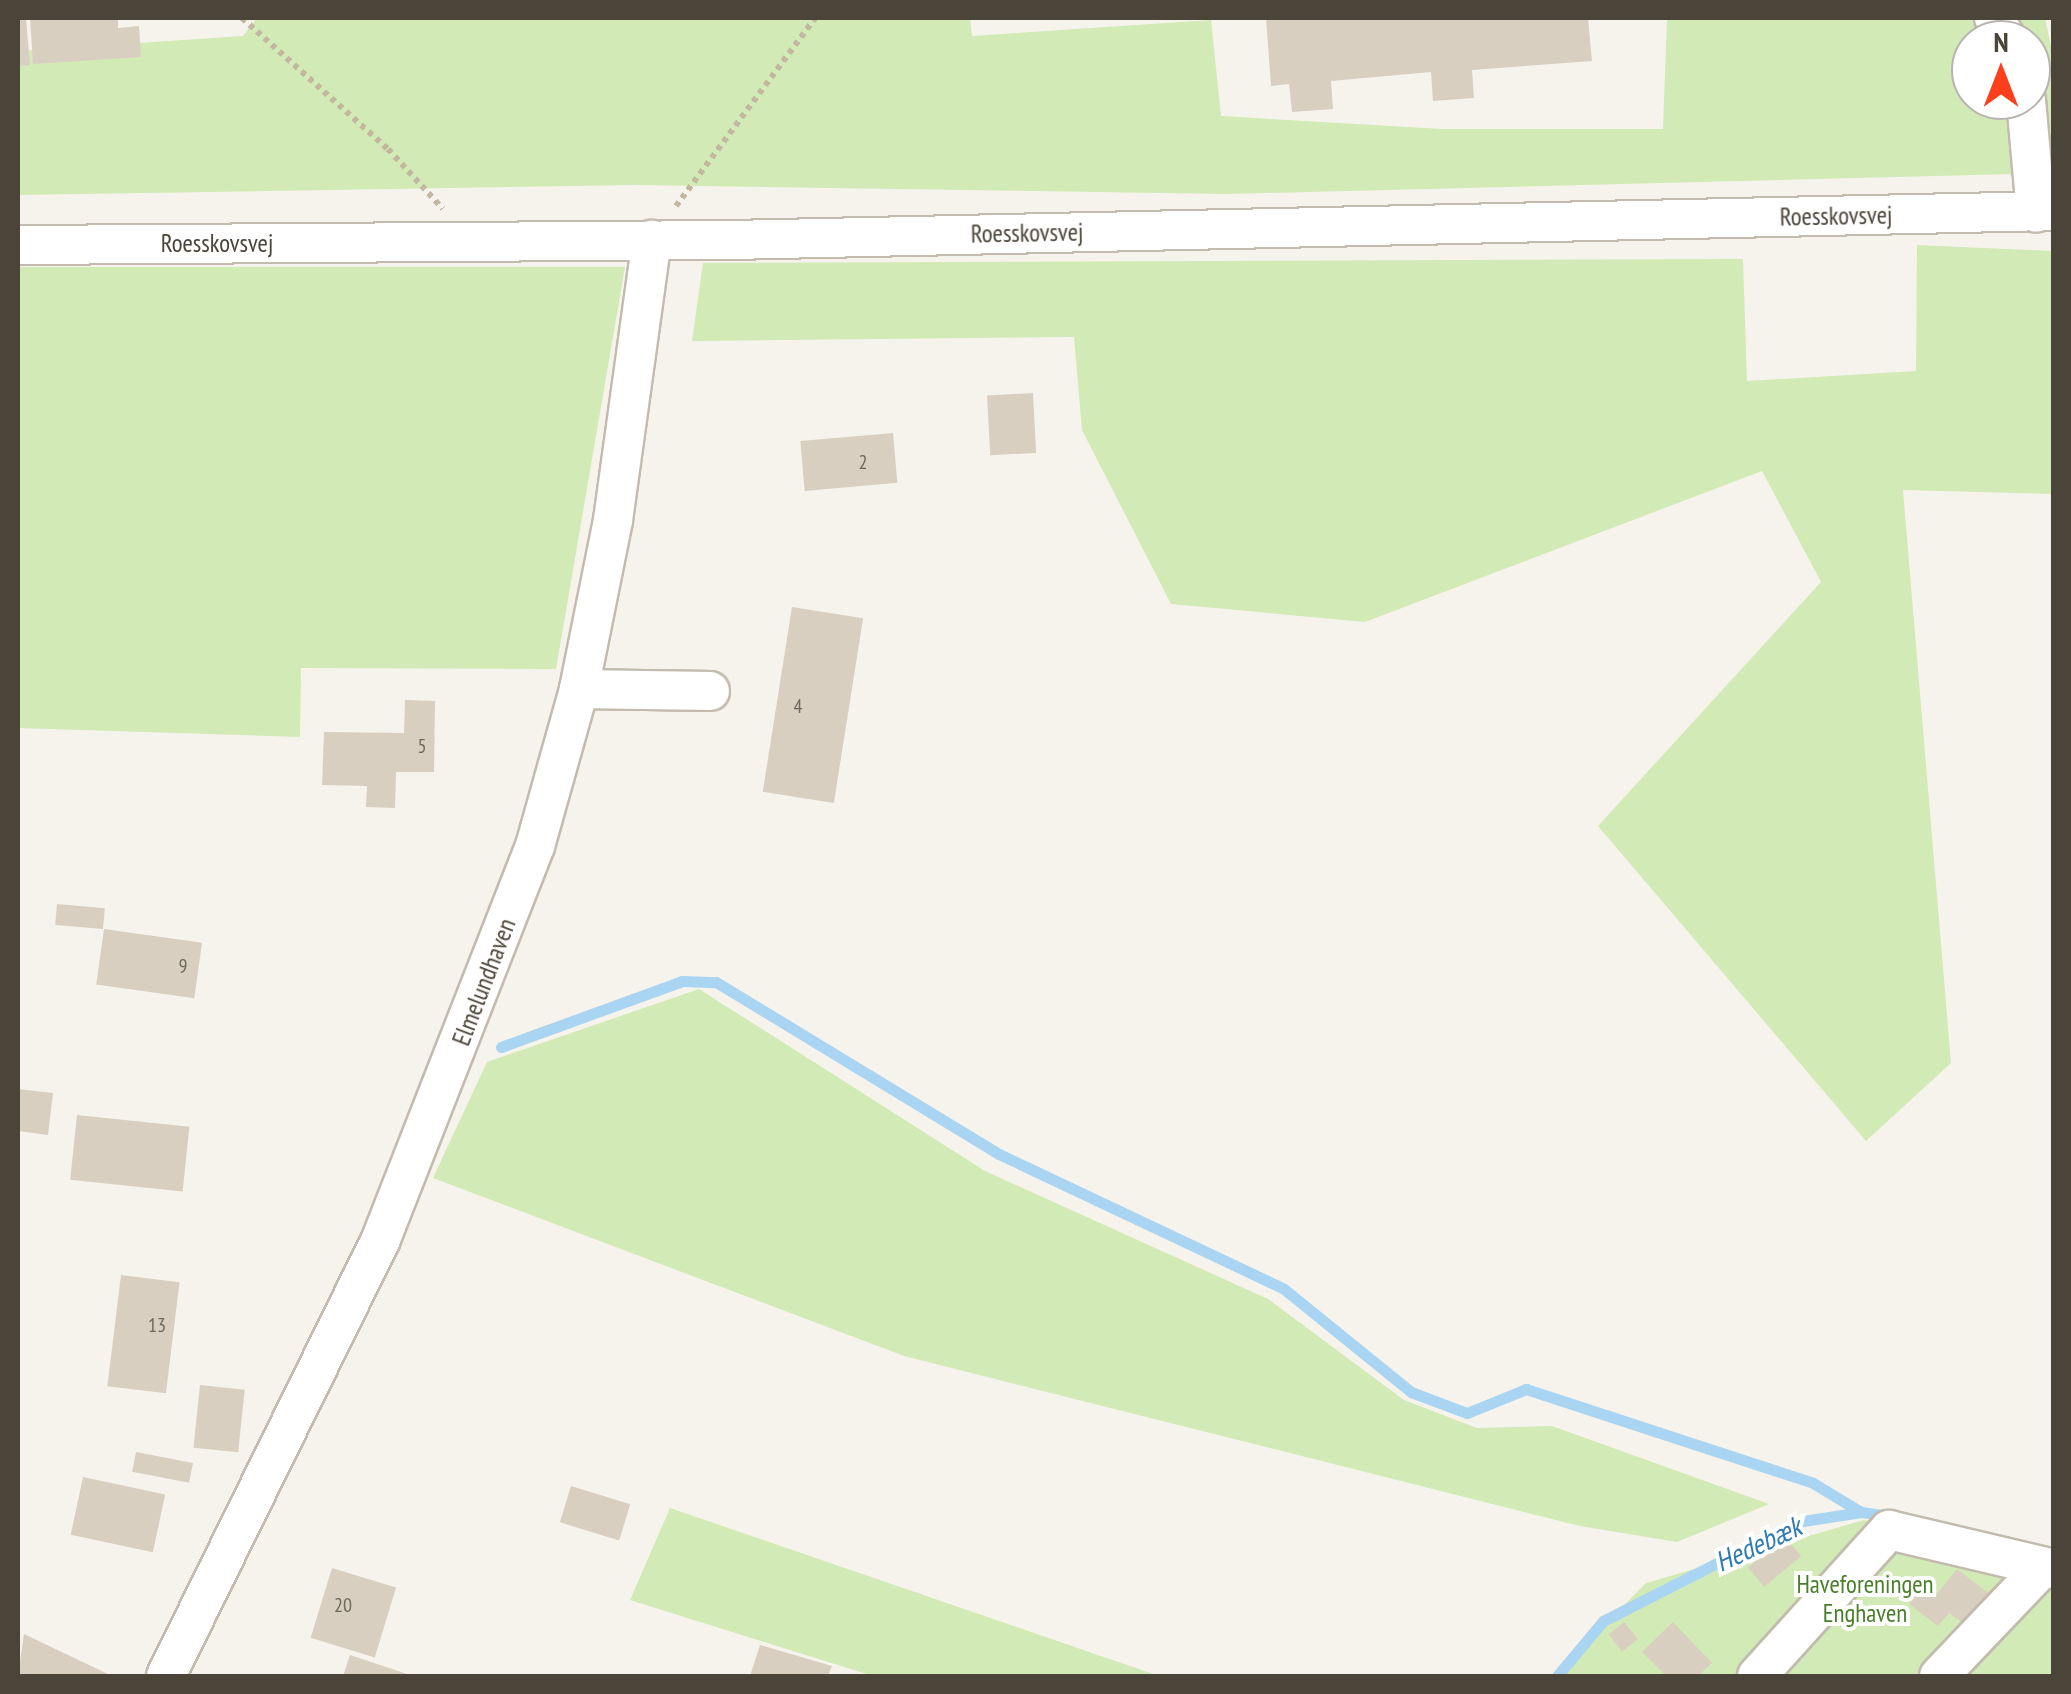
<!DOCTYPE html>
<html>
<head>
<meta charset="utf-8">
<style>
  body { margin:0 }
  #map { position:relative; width:2071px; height:1694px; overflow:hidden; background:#f6f3ec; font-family:"PT Sans Narrow",sans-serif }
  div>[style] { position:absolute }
  .green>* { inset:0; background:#d2eab5 }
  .stream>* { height:11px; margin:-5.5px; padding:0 5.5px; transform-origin:5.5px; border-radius:5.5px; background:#a9d4f2 }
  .building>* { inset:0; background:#d8cfc1; transform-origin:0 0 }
  .path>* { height:6px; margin-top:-3px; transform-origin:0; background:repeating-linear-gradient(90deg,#c4b79f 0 5px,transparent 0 10px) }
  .roads { filter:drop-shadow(2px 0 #c2bbae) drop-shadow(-2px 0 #c2bbae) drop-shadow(0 2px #c2bbae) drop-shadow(0 -2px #c2bbae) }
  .minor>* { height:38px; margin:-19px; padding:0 19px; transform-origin:19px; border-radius:19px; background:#fff }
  span { translate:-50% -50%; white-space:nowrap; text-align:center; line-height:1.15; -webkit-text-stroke:8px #fff; paint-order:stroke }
  .number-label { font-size:20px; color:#6e675b }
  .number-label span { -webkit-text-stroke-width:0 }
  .street-label { font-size:25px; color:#4b4439 }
  .park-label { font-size:25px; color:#4a7f2a }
  .water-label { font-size:28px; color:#2e7ab2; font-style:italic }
  .frame { position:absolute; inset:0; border:20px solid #4b4439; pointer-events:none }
  .north { position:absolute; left:1951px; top:20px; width:100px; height:100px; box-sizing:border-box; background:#fff; border:2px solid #b7b4b0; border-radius:50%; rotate:0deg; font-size:28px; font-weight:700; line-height:40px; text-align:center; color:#4b4439 }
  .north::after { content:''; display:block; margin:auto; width:35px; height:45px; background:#fc3f1d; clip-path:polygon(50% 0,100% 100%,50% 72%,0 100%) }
</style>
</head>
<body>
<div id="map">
  <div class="green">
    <div style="clip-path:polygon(evenodd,257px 18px,970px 18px,972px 36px,1211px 20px,1221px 116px,1442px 129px,1663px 129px,1667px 18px,2045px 18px,2053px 56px,2053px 173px,1227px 194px,636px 185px,18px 195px,18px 51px,243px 36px,257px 18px,1971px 40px,2031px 40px,2031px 100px,1971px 100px,1971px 40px)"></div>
    <div style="clip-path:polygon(1917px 245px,2053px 251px,2053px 494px,1903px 490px,1951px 1063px,1866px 1141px,1598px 826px,1821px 582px,1762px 471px,1365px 622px,1171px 604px,1082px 430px,1074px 337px,692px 341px,703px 263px,1743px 259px,1747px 381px,1916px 371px)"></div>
    <div style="clip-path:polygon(18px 267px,625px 267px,556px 669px,301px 668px,300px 737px,18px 728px)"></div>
    <div style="clip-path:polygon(699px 989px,985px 1171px,1268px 1299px,1404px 1400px,1477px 1428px,1552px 1426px,1769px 1504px,1677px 1542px,1580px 1526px,904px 1356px,433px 1178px,487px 1062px)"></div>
    <div style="clip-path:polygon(670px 1508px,1159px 1676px,873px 1676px,630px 1600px)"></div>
    <div style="clip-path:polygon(1864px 1520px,2053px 1565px,2053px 1676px,1555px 1676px,1646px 1583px)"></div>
  </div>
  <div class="stream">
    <div style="left:501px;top:1047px;width:193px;rotate:-20deg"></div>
    <div style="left:682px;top:981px;width:34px;rotate:2deg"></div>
    <div style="left:716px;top:982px;width:331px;rotate:31.3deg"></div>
    <div style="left:999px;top:1154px;width:315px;rotate:25.3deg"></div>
    <div style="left:1284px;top:1289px;width:164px;rotate:39deg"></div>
    <div style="left:1411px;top:1392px;width:60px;rotate:20.6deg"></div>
    <div style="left:1467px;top:1413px;width:64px;rotate:-22.1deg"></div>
    <div style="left:1526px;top:1389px;width:302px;rotate:18.1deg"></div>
    <div style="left:1813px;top:1483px;width:56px;rotate:31.1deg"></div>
    <div style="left:1557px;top:1676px;width:72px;rotate:-50.1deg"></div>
    <div style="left:1603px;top:1621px;width:218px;rotate:-27deg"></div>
    <div style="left:1797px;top:1522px;width:65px;rotate:-8.9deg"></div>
    <div style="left:1861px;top:1512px;width:30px;rotate:8deg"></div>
  </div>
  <div class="building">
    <div style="clip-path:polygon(18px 18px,26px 18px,30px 65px,18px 66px)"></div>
    <div style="clip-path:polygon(30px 18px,118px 18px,118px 28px,139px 26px,141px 57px,33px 64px)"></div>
    <div style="clip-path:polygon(1266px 18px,1588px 18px,1592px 61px,1472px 70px,1474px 98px,1433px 101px,1431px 72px,1331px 81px,1333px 109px,1292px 112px,1289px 84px,1271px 86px)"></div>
    <div style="left:1033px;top:393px;width:60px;height:46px;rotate:87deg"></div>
    <div style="left:893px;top:433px;width:50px;height:93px;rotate:85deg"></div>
    <div style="left:792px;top:607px;width:72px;height:187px;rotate:9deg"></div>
    <div style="clip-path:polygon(405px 700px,435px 701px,434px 772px,396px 772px,395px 808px,366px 807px,367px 786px,322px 785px,324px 732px,404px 733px)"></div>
    <div style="left:57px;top:904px;width:48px;height:21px;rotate:5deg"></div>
    <div style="left:104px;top:929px;width:99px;height:56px;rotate:8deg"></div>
    <div style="clip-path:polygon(18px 1089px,53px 1093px,48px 1135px,18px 1131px)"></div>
    <div style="left:77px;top:1115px;width:113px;height:65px;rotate:6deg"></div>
    <div style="left:121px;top:1275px;width:59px;height:112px;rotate:7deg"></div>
    <div style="left:200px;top:1385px;width:45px;height:63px;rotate:6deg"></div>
    <div style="left:136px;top:1452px;width:58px;height:20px;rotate:11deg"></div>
    <div style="left:83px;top:1477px;width:84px;height:59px;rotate:12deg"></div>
    <div style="left:571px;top:1486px;width:62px;height:38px;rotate:17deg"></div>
    <div style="left:1785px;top:1537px;width:25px;height:48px;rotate:50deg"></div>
    <div style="left:332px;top:1568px;width:67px;height:73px;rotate:17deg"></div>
    <div style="clip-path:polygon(1957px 1569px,1988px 1593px,1965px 1624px,1949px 1613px,1938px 1626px,1909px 1604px,1924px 1584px,1937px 1594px)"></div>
    <div style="left:1624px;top:1622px;width:22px;height:20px;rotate:51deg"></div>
    <div style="clip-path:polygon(1673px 1622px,1712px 1663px,1698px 1676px,1666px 1676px,1642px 1652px)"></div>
    <div style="clip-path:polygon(24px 1634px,112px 1676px,18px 1676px)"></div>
    <div style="clip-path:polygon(760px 1645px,832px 1666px,828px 1676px,750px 1676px)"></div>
    <div style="clip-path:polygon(350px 1655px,413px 1676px,343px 1676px)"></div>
  </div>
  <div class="path">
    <div style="left:242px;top:18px;width:196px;rotate:41.9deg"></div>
    <div style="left:388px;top:149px;width:81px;rotate:47.5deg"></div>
    <div style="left:676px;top:206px;width:234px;rotate:-53.5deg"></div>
  </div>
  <div class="roads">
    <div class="minor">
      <div style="left:1994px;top:18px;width:26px;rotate:59deg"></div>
      <div style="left:2026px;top:100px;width:113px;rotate:84.9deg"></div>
      <div style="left:18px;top:245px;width:713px;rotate:-0.4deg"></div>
      <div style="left:731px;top:240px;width:1323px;rotate:-1.26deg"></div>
      <div style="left:579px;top:689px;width:131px;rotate:0.9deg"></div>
      <div style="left:166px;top:1676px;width:487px;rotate:-63.8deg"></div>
      <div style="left:381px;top:1239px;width:422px;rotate:-68.6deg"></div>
      <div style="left:535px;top:846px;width:163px;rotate:-74.3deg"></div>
      <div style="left:579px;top:689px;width:172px;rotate:-78.6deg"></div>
      <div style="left:613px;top:520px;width:283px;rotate:-82.1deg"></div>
      <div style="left:1757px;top:1676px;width:197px;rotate:-47.9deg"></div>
      <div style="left:1889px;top:1530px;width:170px;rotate:13.3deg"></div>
      <div style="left:1939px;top:1676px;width:149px;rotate:-46.4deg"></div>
    </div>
  </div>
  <div class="number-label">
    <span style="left:863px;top:462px">2</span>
    <span style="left:798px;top:706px">4</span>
    <span style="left:422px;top:746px">5</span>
    <span style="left:183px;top:966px">9</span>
    <span style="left:157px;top:1325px">13</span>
    <span style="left:343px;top:1605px">20</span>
  </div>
  <div class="street-label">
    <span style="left:1836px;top:216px;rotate:-1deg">Roesskovsvej</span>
    <span style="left:1027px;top:233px;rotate:-1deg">Roesskovsvej</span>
    <span style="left:217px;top:243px">Roesskovsvej</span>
    <span style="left:484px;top:982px;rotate:-69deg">Elmelundhaven</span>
  </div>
  <div class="park-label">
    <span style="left:1865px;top:1599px">Haveforeningen<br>Enghaven</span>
  </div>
  <div class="water-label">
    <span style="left:1758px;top:1544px;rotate:-25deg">Hedebæk</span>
  </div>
  <div class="frame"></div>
  <div class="north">N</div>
</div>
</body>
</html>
